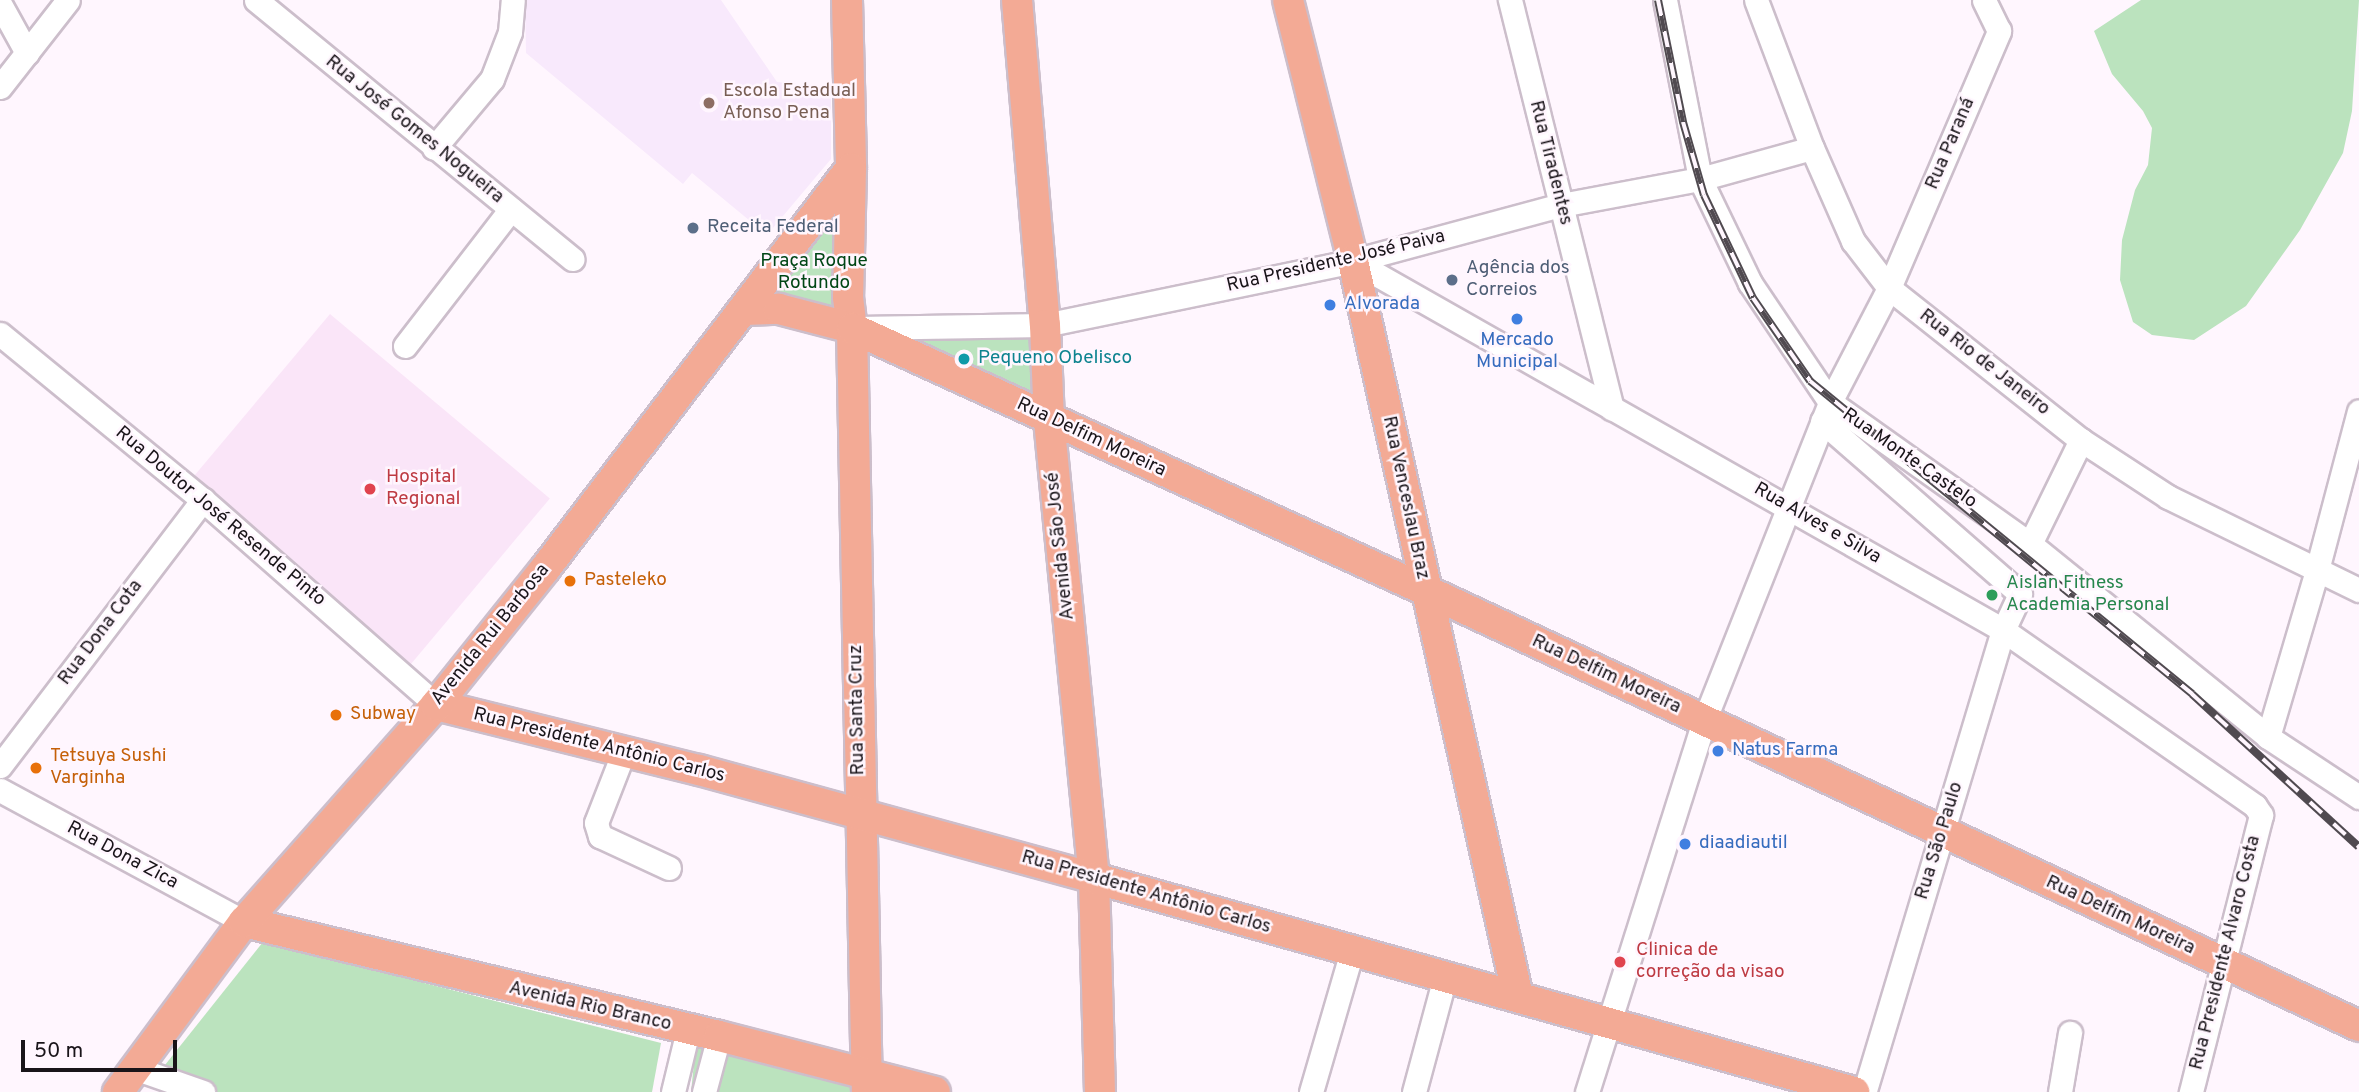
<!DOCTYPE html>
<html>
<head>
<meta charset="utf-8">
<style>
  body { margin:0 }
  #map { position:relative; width:2359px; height:1092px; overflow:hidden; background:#fff6fe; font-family:Overpass,sans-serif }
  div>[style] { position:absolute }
  .built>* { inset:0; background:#fae5f8; transform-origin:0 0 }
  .education>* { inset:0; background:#f8e9fc }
  .green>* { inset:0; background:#bbe3be }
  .roads { filter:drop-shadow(2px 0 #ccbecb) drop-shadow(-2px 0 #ccbecb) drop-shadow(0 2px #ccbecb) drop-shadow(0 -2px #ccbecb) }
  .minor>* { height:23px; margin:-11.5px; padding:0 11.5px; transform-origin:11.5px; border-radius:11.5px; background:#fff }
  .major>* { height:30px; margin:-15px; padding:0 15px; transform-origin:15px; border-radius:15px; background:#f3aa95 }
  .rail>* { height:8px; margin-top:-4px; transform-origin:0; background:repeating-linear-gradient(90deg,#fff6fe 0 16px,#504a50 0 32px); box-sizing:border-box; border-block:2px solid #504a50 }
  .dots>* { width:19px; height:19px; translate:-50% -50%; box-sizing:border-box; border:4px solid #fff6fe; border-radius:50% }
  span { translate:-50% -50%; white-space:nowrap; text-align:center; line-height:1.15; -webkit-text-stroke:5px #fff6fe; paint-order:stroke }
  .education-label { font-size:19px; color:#785e54 }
  .left { translate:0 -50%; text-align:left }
  .street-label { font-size:19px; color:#191419 }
  .service-label { font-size:19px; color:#4e5e75 }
  .park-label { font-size:19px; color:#004615 }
  .shop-label { font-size:19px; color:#366cbe }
  .culture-label { font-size:19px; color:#0d838f }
  .health-label { font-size:19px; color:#be3a42 }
  .food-label { font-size:19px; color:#c56008 }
  .leisure-label { font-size:19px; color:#27864d }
  .scale { position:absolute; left:21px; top:1040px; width:156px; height:32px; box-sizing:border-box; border:4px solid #191419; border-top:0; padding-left:9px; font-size:21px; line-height:24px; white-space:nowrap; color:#191419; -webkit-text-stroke:5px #fff6fe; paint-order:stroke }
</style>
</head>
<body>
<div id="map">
  <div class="built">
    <div style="left:330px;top:314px;width:287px;height:218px;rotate:40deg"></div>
  </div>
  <div class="education">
    <div style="clip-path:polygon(525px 0,721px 0,777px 82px,831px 87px,831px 159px,767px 235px,692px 173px,683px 184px,526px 53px)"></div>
  </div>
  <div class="green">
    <div style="clip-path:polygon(2141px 0,2359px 0,2352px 111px,2343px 153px,2300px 230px,2246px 306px,2194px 340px,2152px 335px,2133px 322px,2120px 280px,2122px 240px,2135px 190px,2148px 165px,2152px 128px,2143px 111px,2112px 74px,2094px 31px)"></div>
    <div style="clip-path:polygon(843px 192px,839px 308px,793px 296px,761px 300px)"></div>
    <div style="clip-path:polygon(866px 330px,1029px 330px,1040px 412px)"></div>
    <div style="clip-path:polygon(263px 942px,661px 1043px,652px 1092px,209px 1092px,157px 1075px)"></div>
    <div style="clip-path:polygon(696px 1044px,890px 1092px,691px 1092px)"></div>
  </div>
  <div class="roads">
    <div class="minor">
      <div style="left:256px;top:0;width:409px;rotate:39.3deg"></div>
      <div style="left:1510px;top:0;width:421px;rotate:76deg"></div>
      <div style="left:1665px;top:0;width:182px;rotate:78.9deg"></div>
      <div style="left:1700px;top:179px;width:115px;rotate:64.3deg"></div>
      <div style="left:1750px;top:283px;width:143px;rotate:56.1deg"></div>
      <div style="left:1830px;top:402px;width:245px;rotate:35.4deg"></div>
      <div style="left:2030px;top:544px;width:306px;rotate:39deg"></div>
      <div style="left:2268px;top:737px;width:109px;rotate:33.4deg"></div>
      <div style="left:1756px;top:0;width:158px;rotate:69.3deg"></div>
      <div style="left:1812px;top:148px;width:102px;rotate:66.2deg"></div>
      <div style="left:1853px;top:241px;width:59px;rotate:52.5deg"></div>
      <div style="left:1889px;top:288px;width:245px;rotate:38.4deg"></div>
      <div style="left:2081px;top:440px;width:104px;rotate:33.2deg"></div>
      <div style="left:2168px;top:497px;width:212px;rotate:26deg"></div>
      <div style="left:0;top:4px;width:56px;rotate:61.1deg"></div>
      <div style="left:0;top:87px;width:110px;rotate:-52deg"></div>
      <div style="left:434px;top:148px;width:90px;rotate:-50deg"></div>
      <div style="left:492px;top:79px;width:50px;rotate:-69deg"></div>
      <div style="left:510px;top:32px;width:32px;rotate:-85deg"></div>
      <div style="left:1353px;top:261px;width:747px;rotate:29.58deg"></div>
      <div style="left:2003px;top:630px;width:307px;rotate:34.9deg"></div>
      <div style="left:2255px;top:806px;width:11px;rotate:56deg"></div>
      <div style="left:2261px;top:815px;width:286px;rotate:104.2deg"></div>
      <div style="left:856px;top:328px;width:189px;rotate:-0.9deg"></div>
      <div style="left:1045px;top:325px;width:315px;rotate:-11.7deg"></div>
      <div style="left:1353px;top:261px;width:215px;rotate:-15.1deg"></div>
      <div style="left:1561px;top:205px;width:141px;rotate:-10.6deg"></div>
      <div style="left:1700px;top:179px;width:116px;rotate:-15.5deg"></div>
      <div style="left:0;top:334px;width:262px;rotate:39.3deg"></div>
      <div style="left:203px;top:500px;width:310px;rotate:41.3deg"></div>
      <div style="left:405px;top:346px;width:173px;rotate:-52.3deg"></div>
      <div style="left:1822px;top:421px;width:263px;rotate:41.1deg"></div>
      <div style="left:2020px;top:594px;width:40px;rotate:115deg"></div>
      <div style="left:2003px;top:630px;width:482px;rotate:106.7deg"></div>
      <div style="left:2030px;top:544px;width:116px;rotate:-63.9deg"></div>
      <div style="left:2268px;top:737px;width:174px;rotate:-73.6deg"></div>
      <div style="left:2317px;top:570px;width:164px;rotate:-75.2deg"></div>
      <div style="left:624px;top:751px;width:77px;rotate:111.3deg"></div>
      <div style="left:596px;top:823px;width:14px;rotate:73deg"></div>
      <div style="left:600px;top:836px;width:76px;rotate:24.9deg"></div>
      <div style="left:0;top:766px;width:335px;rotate:-52.7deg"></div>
      <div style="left:0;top:790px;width:277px;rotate:28.4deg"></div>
      <div style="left:137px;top:1069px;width:70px;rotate:19.2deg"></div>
      <div style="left:673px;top:1092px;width:64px;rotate:-76.4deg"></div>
      <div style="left:704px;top:1092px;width:58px;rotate:-75deg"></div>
      <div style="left:1311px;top:1092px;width:147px;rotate:-73.8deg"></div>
      <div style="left:1414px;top:1092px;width:119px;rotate:-74.9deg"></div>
      <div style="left:1587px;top:1092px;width:389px;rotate:-72.5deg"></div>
      <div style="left:1704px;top:721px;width:343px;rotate:-68.4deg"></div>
      <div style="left:1830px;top:402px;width:128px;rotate:-62.6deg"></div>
      <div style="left:1889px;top:288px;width:280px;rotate:-66.8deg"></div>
      <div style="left:1999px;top:31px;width:34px;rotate:-116deg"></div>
      <div style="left:2060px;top:1092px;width:60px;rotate:-80.4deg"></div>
    </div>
    <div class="major">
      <div style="left:847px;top:0;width:168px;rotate:88.6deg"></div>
      <div style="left:851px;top:168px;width:129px;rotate:91.3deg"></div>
      <div style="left:848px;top:297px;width:31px;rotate:83deg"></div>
      <div style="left:852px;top:328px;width:764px;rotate:88.88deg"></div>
      <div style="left:1017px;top:0;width:326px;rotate:85.1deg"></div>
      <div style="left:1045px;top:325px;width:95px;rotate:87.6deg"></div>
      <div style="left:1049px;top:420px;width:460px;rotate:84.4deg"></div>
      <div style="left:1094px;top:878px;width:214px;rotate:88.4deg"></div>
      <div style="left:1288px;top:0;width:269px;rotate:76deg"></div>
      <div style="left:1353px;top:261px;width:754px;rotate:77.36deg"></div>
      <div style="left:743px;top:310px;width:36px;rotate:-2deg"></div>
      <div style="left:779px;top:309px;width:75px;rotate:14.6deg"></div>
      <div style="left:852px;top:328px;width:630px;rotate:24.57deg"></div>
      <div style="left:1425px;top:590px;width:1031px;rotate:25.02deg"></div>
      <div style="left:436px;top:705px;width:271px;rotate:13.9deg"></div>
      <div style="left:699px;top:770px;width:409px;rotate:15.3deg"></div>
      <div style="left:1094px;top:878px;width:790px;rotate:15.73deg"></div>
      <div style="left:244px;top:922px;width:488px;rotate:13.5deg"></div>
      <div style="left:719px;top:1036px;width:223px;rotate:14.5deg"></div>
      <div style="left:118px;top:1092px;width:212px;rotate:-53.5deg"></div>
      <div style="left:244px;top:922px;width:290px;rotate:-48.5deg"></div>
      <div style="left:436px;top:705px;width:174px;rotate:-51.3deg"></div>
      <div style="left:545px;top:569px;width:504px;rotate:-52.65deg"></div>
    </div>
  </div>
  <div class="rail">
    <div style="left:1658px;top:0;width:125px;rotate:78.4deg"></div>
    <div style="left:1683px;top:122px;width:76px;rotate:74deg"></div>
    <div style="left:1704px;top:195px;width:114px;rotate:64.6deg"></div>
    <div style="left:1753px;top:298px;width:101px;rotate:55.5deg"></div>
    <div style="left:1810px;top:381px;width:494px;rotate:39.3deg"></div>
    <div style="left:2192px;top:694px;width:226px;rotate:42.5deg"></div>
  </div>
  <div class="dots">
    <div style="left:709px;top:103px;background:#8d6e63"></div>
    <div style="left:693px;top:228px;background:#5c6f8a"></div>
    <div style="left:1452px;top:280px;background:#5c6f8a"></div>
    <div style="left:1330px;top:305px;background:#3f7fe0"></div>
    <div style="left:1517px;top:319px;background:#3f7fe0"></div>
    <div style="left:964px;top:359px;background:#0f9aa8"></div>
    <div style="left:370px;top:489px;background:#e0444e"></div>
    <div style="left:570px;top:581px;background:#e8710a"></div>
    <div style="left:1992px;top:595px;background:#2e9e5b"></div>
    <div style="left:336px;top:715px;background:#e8710a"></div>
    <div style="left:1718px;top:751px;background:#3f7fe0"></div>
    <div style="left:36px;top:768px;background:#e8710a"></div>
    <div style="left:1685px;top:844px;background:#3f7fe0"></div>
    <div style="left:1620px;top:962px;background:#e0444e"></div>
  </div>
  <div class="education-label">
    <span class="left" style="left:723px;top:103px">Escola Estadual<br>Afonso Pena</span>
  </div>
  <div class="street-label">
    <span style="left:414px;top:130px;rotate:39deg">Rua José Gomes Nogueira</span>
    <span style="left:1951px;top:144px;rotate:-67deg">Rua Paraná</span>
    <span style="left:1550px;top:163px;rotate:76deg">Rua Tiradentes</span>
    <span style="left:1336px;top:262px;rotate:-13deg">Rua Presidente José Paiva</span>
    <span style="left:1984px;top:363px;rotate:38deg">Rua Rio de Janeiro</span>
    <span style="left:1091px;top:438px;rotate:25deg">Rua Delfim Moreira</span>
    <span style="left:1909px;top:459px;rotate:35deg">Rua Monte Castelo</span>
    <span style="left:1405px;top:498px;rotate:78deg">Rua Venceslau Braz</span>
    <span style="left:220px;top:517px;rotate:40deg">Rua Doutor José Resende Pinto</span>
    <span style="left:1817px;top:524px;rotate:30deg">Rua Alves e Silva</span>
    <span style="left:1061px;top:546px;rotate:-96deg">Avenida São José</span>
    <span style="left:101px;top:633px;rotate:-53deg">Rua Dona Cota</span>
    <span style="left:491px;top:635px;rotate:-51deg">Avenida Rui Barbosa</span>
    <span style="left:1606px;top:675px;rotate:25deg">Rua Delfim Moreira</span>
    <span style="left:858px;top:710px;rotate:-91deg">Rua Santa Cruz</span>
    <span style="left:599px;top:746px;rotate:14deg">Rua Presidente Antônio Carlos</span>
    <span style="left:1940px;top:841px;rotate:-73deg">Rua São Paulo</span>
    <span style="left:122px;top:856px;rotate:28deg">Rua Dona Zica</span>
    <span style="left:1146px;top:893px;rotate:16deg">Rua Presidente Antônio Carlos</span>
    <span style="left:2120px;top:916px;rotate:25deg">Rua Delfim Moreira</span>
    <span style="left:2226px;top:953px;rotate:-76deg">Rua Presidente Alvaro Costa</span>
    <span style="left:590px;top:1007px;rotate:13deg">Avenida Rio Branco</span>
  </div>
  <div class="service-label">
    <span class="left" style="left:707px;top:228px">Receita Federal</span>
    <span class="left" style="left:1466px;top:280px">Agência dos<br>Correios</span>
  </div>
  <div class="park-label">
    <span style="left:814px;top:273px">Praça Roque<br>Rotundo</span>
  </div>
  <div class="shop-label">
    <span class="left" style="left:1344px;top:305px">Alvorada</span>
    <span style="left:1517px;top:352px">Mercado<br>Municipal</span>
    <span class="left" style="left:1732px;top:751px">Natus Farma</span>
    <span class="left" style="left:1699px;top:844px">diaadiautil</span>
  </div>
  <div class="culture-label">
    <span class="left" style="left:978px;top:359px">Pequeno Obelisco</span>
  </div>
  <div class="health-label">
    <span class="left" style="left:386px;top:489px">Hospital<br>Regional</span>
    <span class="left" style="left:1636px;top:962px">Clinica de<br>correção da visao</span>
  </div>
  <div class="food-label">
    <span class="left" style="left:584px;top:581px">Pasteleko</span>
    <span class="left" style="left:350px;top:715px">Subway</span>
    <span class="left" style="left:50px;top:768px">Tetsuya Sushi<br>Varginha</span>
  </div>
  <div class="leisure-label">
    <span class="left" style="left:2006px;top:595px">Aislan Fitness<br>Academia Personal</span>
  </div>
  <div class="scale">50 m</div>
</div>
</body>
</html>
